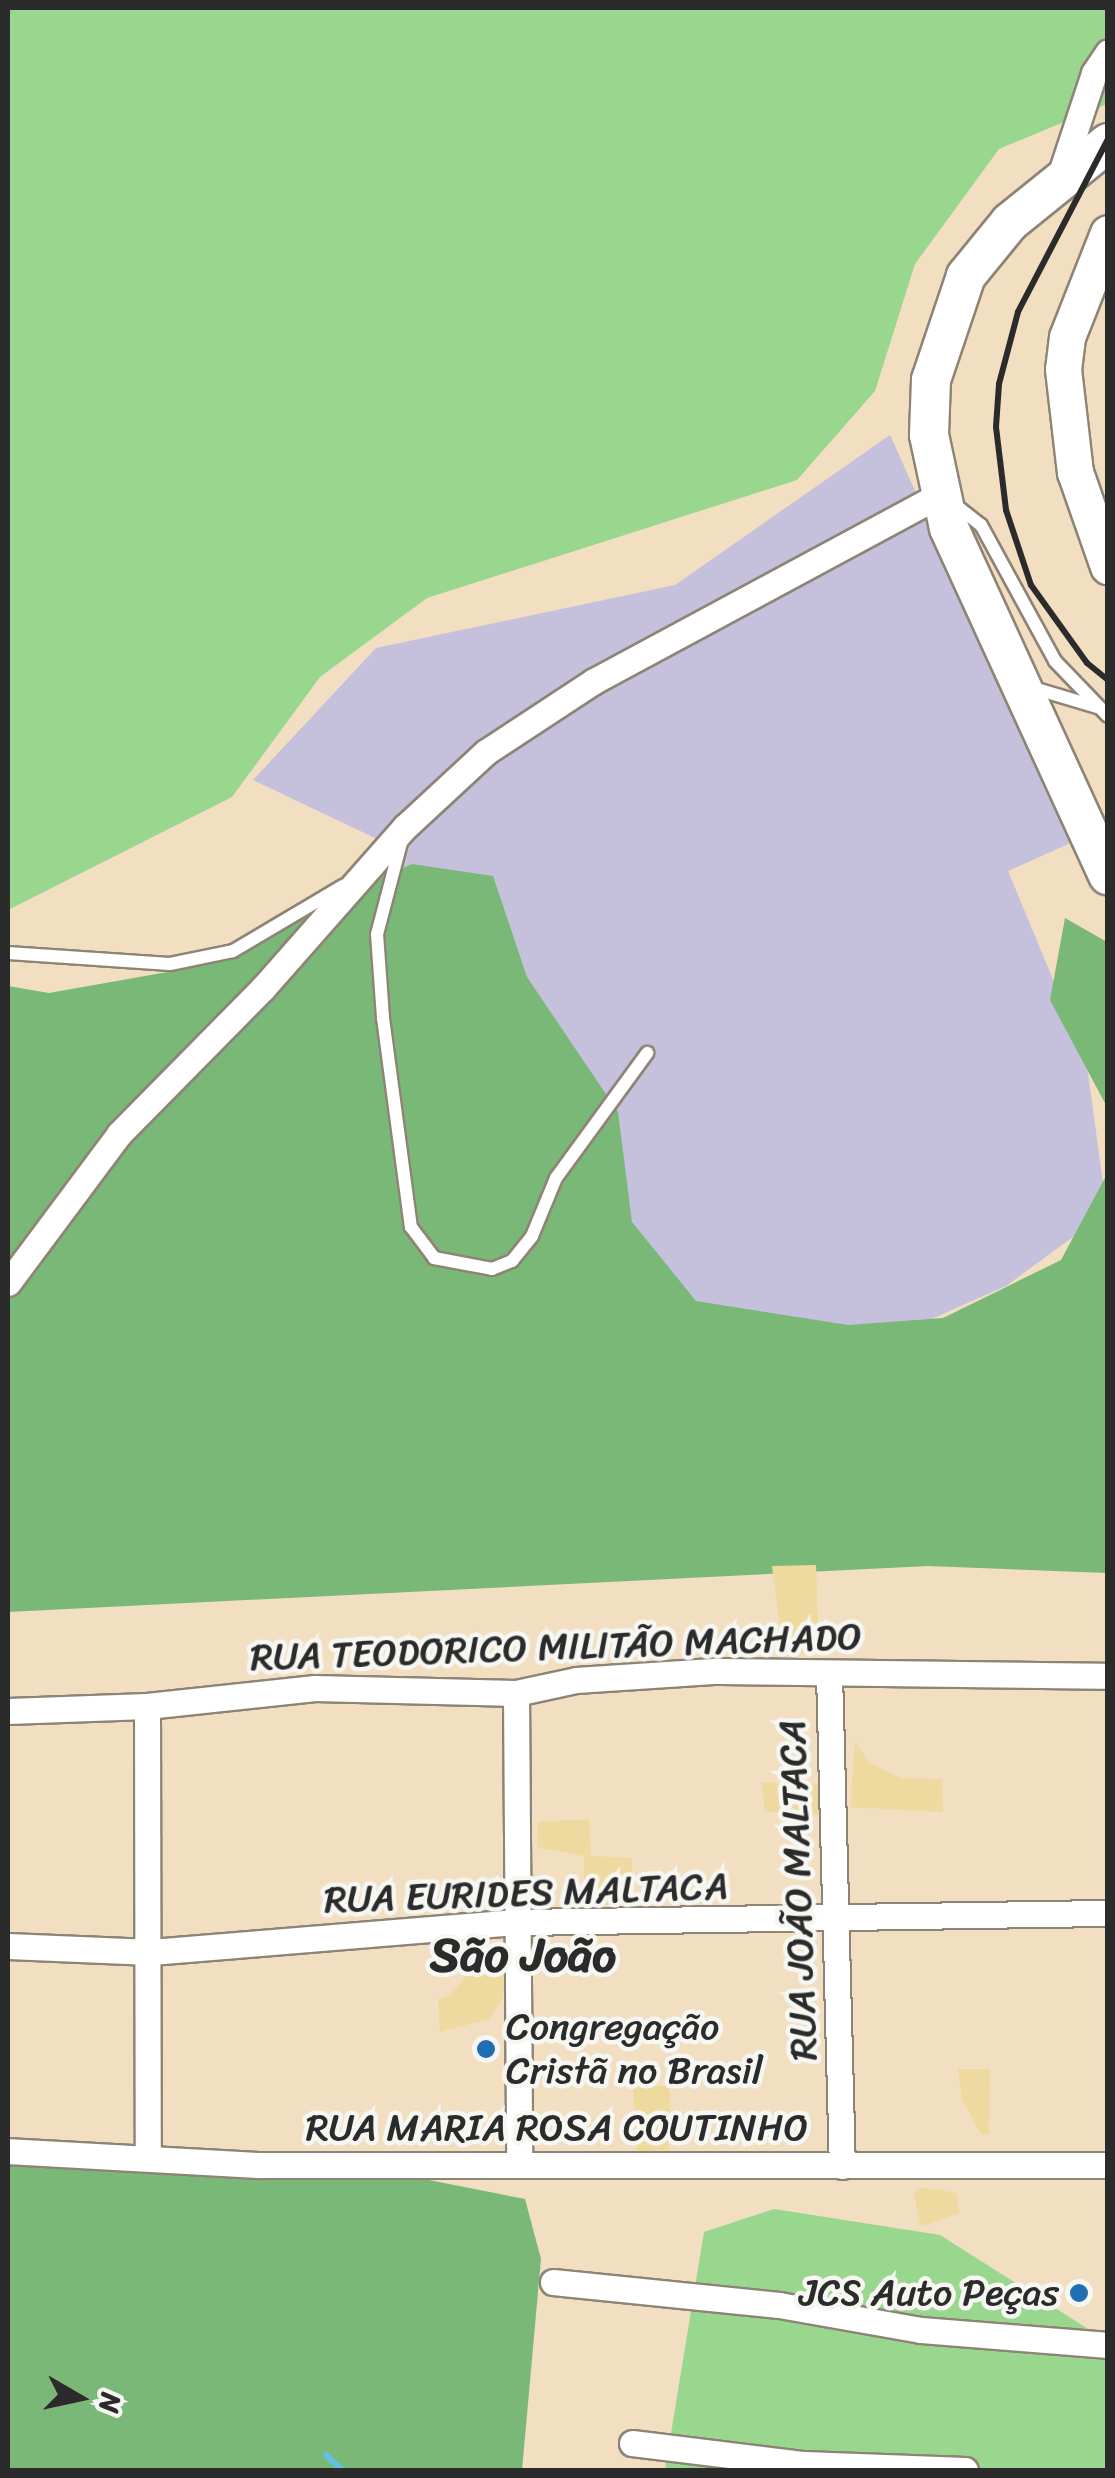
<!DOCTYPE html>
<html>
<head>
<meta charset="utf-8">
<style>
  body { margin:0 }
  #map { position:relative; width:1115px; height:2478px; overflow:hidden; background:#f2dec1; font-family:Sriracha,sans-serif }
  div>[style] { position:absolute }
  .industrial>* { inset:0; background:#c5c0db }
  .green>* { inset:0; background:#98d78d }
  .forest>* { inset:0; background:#7ab878 }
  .sand>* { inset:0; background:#eeda9e }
  .stream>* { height:6px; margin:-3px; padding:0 3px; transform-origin:3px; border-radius:3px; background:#62c2e1 }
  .roads { filter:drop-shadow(2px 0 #8e8476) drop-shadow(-2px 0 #8e8476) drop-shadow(0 2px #8e8476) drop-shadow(0 -2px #8e8476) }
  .lane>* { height:12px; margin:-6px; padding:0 6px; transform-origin:6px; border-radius:6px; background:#fff }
  .street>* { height:25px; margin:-12.5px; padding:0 12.5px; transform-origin:12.5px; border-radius:12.5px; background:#fff }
  .secondary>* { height:35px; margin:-17.5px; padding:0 17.5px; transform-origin:17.5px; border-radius:17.5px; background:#fff }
  .primary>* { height:38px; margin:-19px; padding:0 19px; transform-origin:19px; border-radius:19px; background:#fff }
  .rail>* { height:6px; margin:-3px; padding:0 3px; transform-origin:3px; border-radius:3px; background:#2b2b2b }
  .dots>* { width:28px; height:28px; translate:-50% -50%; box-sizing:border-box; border:5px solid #f6f6f2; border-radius:50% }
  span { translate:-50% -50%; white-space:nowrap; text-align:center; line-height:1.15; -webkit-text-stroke:9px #f6f6f2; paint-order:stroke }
  .street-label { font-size:38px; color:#2b2b2b }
  .poi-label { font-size:38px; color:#2b2b2b }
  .left { translate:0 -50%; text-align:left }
  .right { translate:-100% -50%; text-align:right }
  .district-label { font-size:48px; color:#2b2b2b; font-weight:700 }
  .frame { position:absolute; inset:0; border:10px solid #2b2b2b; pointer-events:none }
  .north { position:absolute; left:30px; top:2348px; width:100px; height:100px; -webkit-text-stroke:8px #f6f6f2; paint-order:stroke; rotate:99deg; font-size:28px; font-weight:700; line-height:40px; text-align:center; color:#2b2b2b }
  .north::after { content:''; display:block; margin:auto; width:35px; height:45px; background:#2b2b2b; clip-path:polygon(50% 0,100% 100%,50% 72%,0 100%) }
</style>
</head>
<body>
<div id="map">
  <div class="industrial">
    <div style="clip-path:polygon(890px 435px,1073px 842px,1008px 871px,1086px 1059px,1107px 1212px,1006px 1286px,875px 1344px,677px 1332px,163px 1103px,398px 849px,253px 780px,376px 648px,675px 585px)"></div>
  </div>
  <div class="green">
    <div style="clip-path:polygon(8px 8px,1107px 8px,1107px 104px,999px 149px,915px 264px,875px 391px,797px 480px,427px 598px,320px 677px,232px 797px,8px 910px)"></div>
    <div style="clip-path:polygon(774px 2209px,940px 2235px,1107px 2341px,1107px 2470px,665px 2470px,704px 2232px)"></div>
  </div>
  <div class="forest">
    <div style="clip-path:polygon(412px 864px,493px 876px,527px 977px,618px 1112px,632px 1222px,696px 1301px,848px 1325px,943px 1318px,1061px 1260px,1107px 1174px,1107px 1573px,928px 1566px,8px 1612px,8px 986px,49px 993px,173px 971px)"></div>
    <div style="clip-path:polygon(1065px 918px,1107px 942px,1107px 1128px,1107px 1107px,1050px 1000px)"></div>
    <div style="clip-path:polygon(8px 2154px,368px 2168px,525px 2199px,541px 2259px,522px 2470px,8px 2470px)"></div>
  </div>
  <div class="sand">
    <div style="clip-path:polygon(816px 1565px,819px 1653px,783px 1653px,772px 1566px)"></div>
    <div style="clip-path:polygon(855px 1742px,870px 1763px,900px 1778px,942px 1779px,943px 1812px,850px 1807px)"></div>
    <div style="clip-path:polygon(762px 1783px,822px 1784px,821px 1815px,765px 1811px)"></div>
    <div style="clip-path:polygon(589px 1819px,591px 1856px,632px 1858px,632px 1905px,584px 1904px,584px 1856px,537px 1847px,538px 1822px)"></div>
    <div style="clip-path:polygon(481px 1956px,495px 1962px,504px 1980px,503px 1998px,489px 2019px,440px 2032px,438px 1999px,451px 1995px)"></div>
    <div style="clip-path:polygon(958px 2069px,990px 2069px,989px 2135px,981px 2134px,962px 2099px)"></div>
    <div style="clip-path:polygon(633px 2086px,670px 2086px,669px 2150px,637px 2152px)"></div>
    <div style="clip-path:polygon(922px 2187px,957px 2193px,959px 2213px,921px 2227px,914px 2193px)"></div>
  </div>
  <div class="stream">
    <div style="left:326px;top:2455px;width:22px;rotate:43deg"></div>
  </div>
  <div class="roads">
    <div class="lane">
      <div style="left:954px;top:504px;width:34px;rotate:38deg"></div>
      <div style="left:981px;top:525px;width:155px;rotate:61.4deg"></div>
      <div style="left:1055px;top:661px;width:76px;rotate:46.1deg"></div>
      <div style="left:1030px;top:687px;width:70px;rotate:16.6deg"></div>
      <div style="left:402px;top:839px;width:98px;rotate:104.7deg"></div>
      <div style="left:377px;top:934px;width:84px;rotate:85.9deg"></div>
      <div style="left:383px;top:1018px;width:211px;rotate:82.4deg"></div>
      <div style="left:411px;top:1227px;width:39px;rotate:53deg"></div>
      <div style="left:434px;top:1258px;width:59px;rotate:10.7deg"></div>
      <div style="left:492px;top:1269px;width:22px;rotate:-22deg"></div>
      <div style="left:512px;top:1261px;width:32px;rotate:-51deg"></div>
      <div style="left:532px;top:1236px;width:63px;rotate:-67.5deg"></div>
      <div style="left:556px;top:1178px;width:155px;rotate:-53.9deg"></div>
      <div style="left:8px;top:953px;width:162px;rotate:3.9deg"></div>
      <div style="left:170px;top:964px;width:64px;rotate:-11.7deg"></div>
      <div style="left:233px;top:951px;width:128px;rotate:-30.6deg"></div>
    </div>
    <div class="street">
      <div style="left:1058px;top:182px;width:115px;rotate:-71.7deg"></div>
      <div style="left:1094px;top:73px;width:25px;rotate:-56deg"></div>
      <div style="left:8px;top:1283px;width:186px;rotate:-53.3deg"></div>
      <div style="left:119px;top:1134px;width:205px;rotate:-45.4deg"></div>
      <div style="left:263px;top:988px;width:215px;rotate:-48.6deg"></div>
      <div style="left:405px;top:827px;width:110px;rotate:-42.8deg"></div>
      <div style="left:486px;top:752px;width:129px;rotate:-33.3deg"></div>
      <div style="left:594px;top:681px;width:392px;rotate:-28.3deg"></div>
      <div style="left:829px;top:1673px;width:493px;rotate:88.5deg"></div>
      <div style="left:516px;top:1693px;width:469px;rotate:89.6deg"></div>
      <div style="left:147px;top:1706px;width:448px;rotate:89.9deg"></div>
      <div style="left:8px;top:1711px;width:139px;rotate:-2.1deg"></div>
      <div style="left:147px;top:1706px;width:169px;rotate:-6.1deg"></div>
      <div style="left:315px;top:1688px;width:201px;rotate:1.4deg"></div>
      <div style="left:516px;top:1693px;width:61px;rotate:-12.2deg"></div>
      <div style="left:576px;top:1680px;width:137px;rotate:-3.8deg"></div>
      <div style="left:713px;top:1671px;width:395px;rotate:0.7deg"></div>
      <div style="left:8px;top:1946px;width:143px;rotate:2.4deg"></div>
      <div style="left:151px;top:1952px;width:369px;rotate:-4.7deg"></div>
      <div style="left:519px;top:1922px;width:589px;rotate:-0.88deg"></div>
      <div style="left:8px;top:2151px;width:251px;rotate:3.2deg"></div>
      <div style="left:259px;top:2165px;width:849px"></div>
      <div style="left:553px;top:2282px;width:227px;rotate:5.8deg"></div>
      <div style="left:779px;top:2305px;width:144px;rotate:10deg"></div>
      <div style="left:921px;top:2330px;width:188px;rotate:4.6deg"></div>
      <div style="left:632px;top:2443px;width:173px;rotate:7deg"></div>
      <div style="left:804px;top:2464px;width:161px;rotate:2.1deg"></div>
    </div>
    <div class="secondary">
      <div style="left:1108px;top:233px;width:112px;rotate:111.5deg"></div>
      <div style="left:1067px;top:337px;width:32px;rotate:97deg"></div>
      <div style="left:1063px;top:369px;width:104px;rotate:83.4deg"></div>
      <div style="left:1075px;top:472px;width:100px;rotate:70.7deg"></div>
    </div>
    <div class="primary">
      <div style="left:1108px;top:143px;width:126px;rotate:141.1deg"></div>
      <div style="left:1010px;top:222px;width:70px;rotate:129.2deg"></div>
      <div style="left:966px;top:276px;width:110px;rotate:108.6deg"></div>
      <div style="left:931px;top:380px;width:55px;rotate:92.1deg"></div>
      <div style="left:929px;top:435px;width:95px;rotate:77.9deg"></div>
      <div style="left:949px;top:528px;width:382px;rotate:65.4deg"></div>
    </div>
  </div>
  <div class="rail">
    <div style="left:1108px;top:139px;width:195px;rotate:117.5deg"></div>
    <div style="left:1018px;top:312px;width:74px;rotate:104.8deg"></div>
    <div style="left:999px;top:384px;width:43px;rotate:94deg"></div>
    <div style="left:996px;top:427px;width:84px;rotate:83.1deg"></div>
    <div style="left:1006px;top:510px;width:79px;rotate:71.6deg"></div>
    <div style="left:1031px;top:585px;width:96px;rotate:54.3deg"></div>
    <div style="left:1087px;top:663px;width:27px;rotate:39deg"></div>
  </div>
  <div class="dots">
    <div style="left:486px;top:2049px;background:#1f6fb2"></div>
    <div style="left:1079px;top:2293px;background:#1f6fb2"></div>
  </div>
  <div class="street-label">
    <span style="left:556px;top:1647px;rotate:-2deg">RUA TEODORICO MILITÃO MACHADO</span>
    <span style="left:798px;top:1890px;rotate:-92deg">RUA JOÃO MALTACA</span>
    <span style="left:526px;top:1893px;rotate:-2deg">RUA EURIDES MALTACA</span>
    <span style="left:557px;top:2128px">RUA MARIA ROSA COUTINHO</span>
  </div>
  <div class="poi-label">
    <span class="left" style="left:506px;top:2049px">Congregação<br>Cristã no Brasil</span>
    <span class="right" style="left:1059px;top:2293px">JCS Auto Peças</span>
  </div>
  <div class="district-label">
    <span style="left:523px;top:1955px">São João</span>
  </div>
  <div class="frame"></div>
  <div class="north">N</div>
</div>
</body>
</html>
